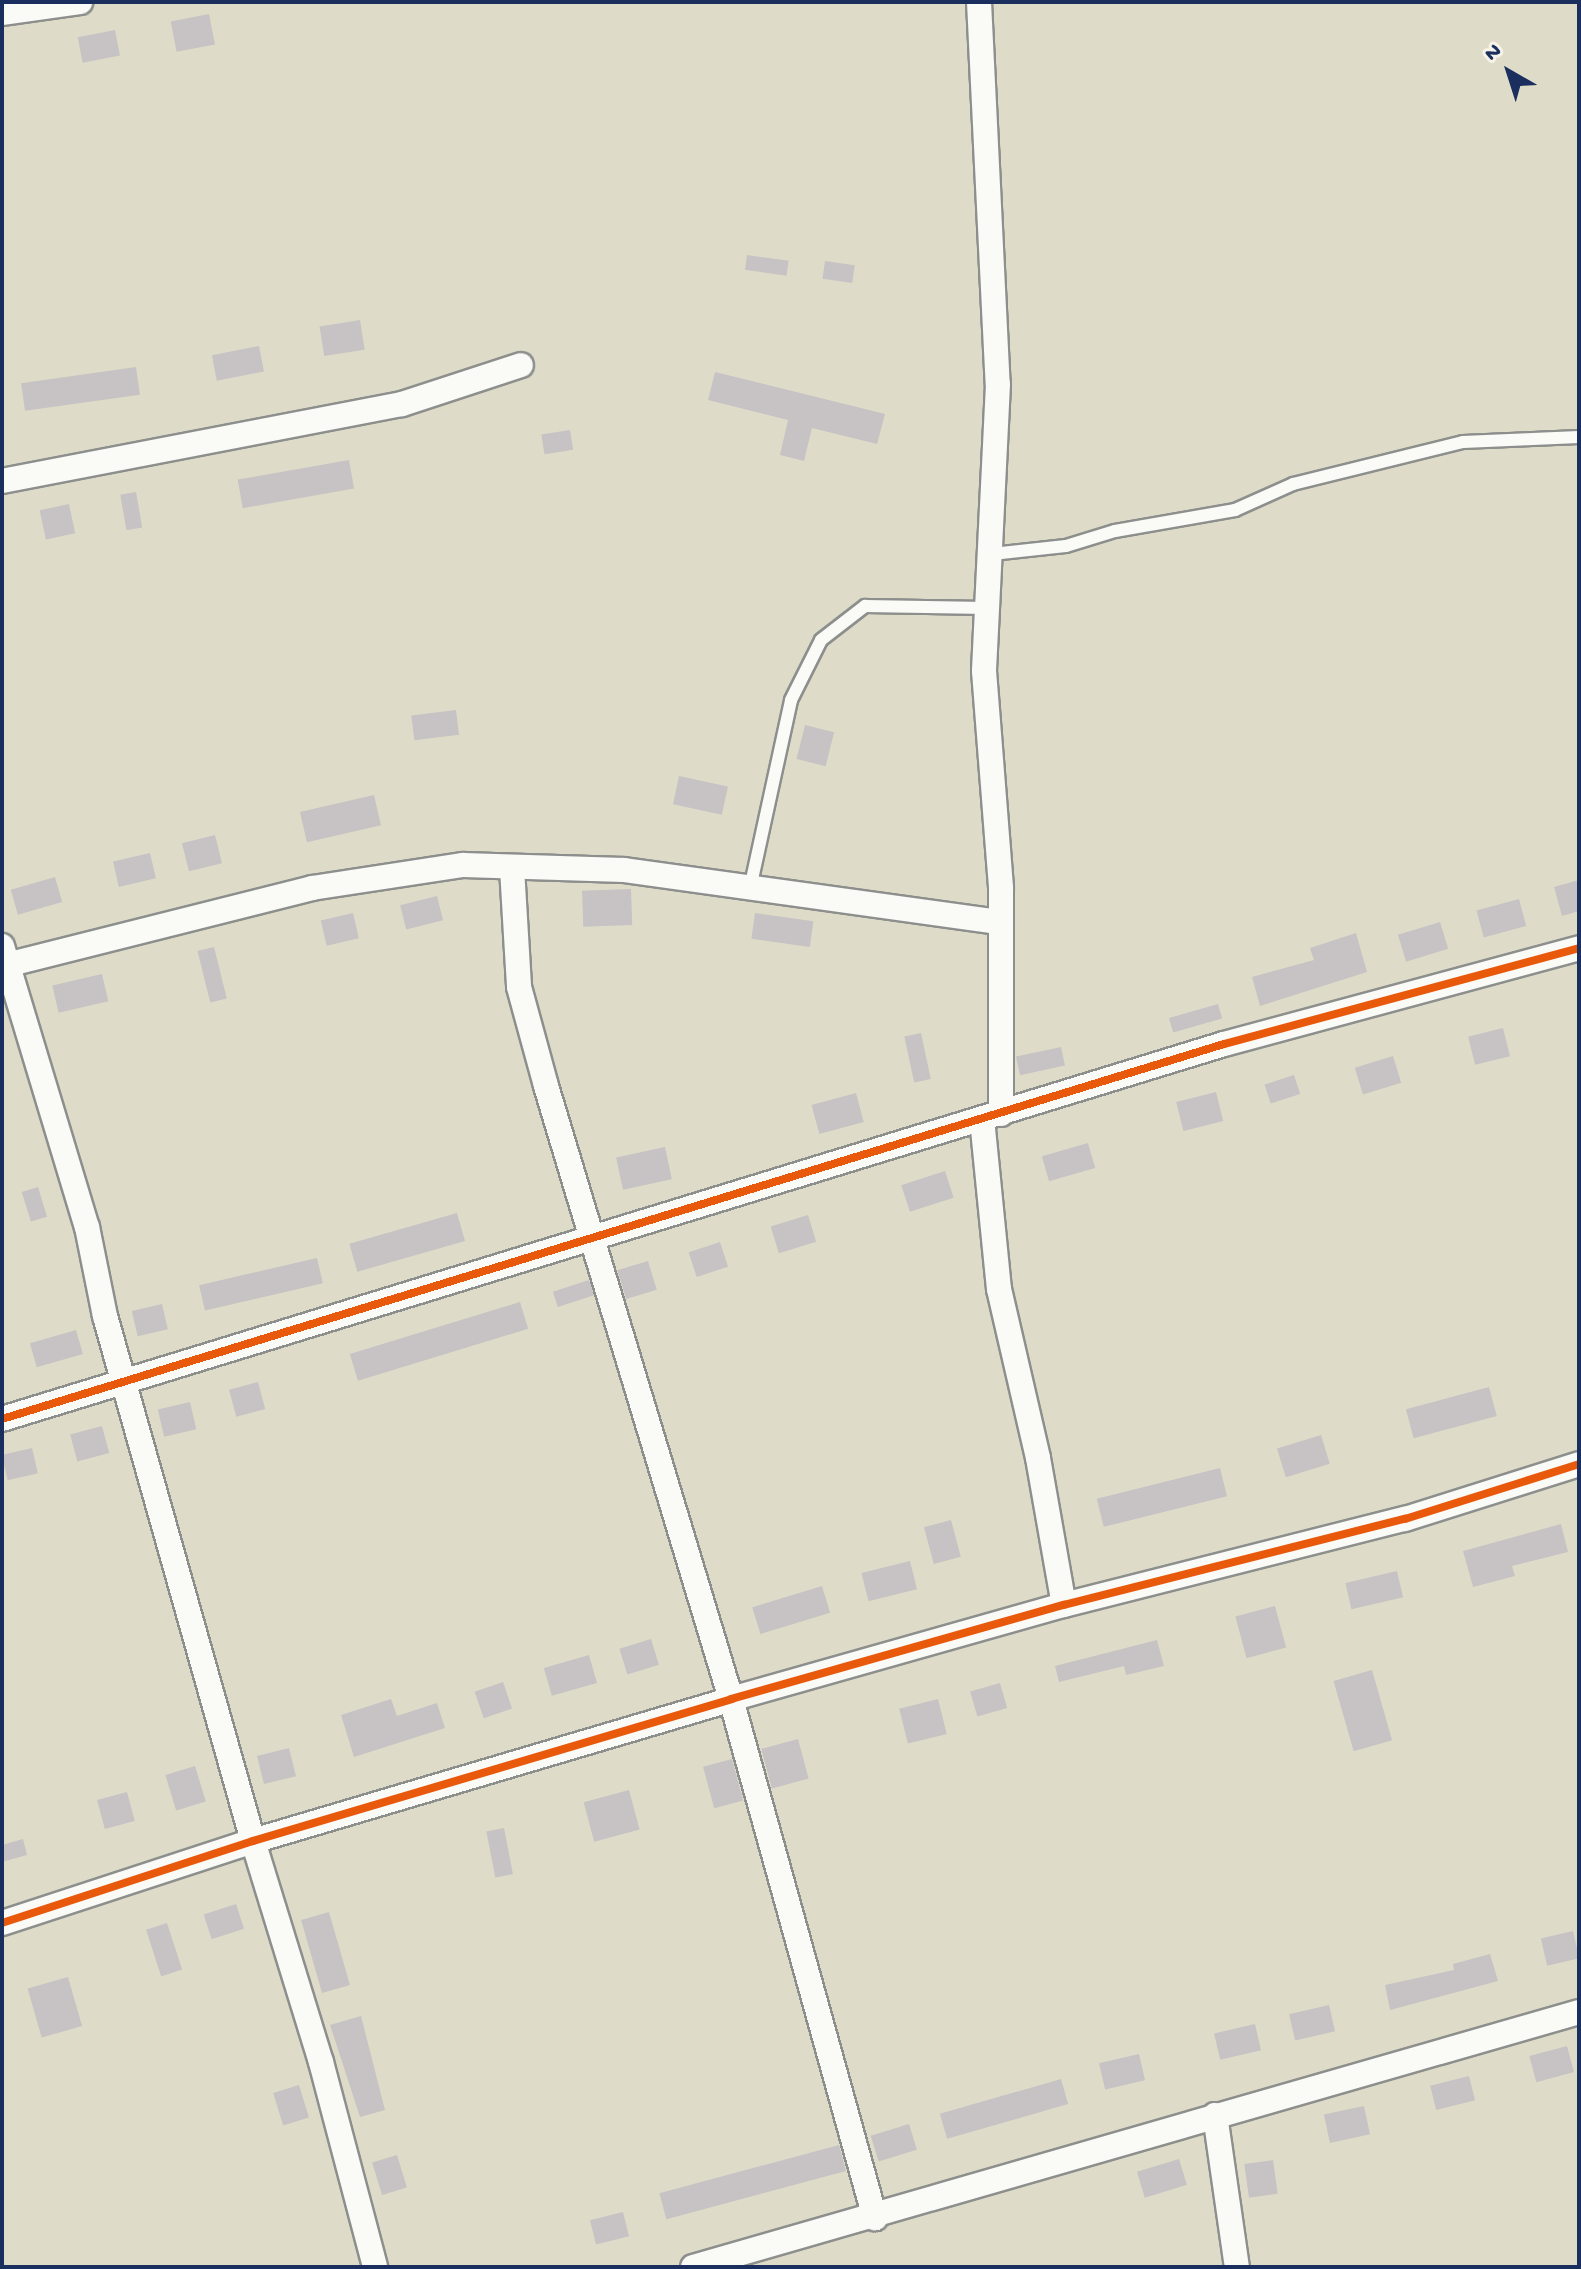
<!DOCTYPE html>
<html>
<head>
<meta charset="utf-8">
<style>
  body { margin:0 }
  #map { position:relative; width:1581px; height:2269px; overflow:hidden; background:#dedcc9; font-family:"Gochi Hand",sans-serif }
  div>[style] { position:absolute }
  .building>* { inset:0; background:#c7c2c3; transform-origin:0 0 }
  .roads { filter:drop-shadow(2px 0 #8d8f8d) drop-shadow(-2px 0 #8d8f8d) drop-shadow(0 2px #8d8f8d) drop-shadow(0 -2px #8d8f8d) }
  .service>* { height:12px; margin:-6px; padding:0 6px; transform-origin:6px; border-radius:6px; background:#fafaf7 }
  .minor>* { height:24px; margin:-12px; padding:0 12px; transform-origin:12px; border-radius:12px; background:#fafaf7 }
  .cycleway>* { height:8px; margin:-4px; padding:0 4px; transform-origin:4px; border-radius:4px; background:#e8590c }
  span { translate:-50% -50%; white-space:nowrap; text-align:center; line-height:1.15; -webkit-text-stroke:7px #f7f3e8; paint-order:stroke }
  .frame { position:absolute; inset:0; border:4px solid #1b2f5e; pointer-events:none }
  .north { position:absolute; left:1469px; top:32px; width:80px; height:80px; -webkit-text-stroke:6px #f7f3e8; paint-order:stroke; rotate:321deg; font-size:22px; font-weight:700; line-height:32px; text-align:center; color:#1b2f5e }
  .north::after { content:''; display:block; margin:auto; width:28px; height:36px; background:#1b2f5e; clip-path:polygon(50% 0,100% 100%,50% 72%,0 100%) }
</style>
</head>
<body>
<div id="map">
  <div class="building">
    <div style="left:209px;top:14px;width:31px;height:39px;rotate:79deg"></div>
    <div style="left:115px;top:30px;width:26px;height:38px;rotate:79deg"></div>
    <div style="left:747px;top:255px;width:42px;height:15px;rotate:8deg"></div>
    <div style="left:825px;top:261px;width:30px;height:18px;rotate:8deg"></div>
    <div style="left:360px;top:320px;width:30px;height:41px;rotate:81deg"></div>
    <div style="left:259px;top:346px;width:26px;height:48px;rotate:79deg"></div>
    <div style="left:136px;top:367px;width:28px;height:116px;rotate:82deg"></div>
    <div style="clip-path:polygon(715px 372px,885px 414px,877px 444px,812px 428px,804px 461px,780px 455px,788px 420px,708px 400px)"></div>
    <div style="left:570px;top:430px;width:20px;height:29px;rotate:81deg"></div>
    <div style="left:349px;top:460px;width:29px;height:113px;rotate:80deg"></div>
    <div style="left:136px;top:492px;width:36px;height:16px;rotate:80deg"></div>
    <div style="left:69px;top:504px;width:30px;height:30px;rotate:78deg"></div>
    <div style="left:456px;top:710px;width:25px;height:45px;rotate:83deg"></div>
    <div style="left:805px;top:725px;width:30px;height:35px;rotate:14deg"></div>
    <div style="left:679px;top:776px;width:50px;height:29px;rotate:12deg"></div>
    <div style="left:374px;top:795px;width:31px;height:76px;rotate:77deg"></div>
    <div style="left:215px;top:835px;width:29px;height:34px;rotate:76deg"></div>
    <div style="left:150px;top:853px;width:26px;height:38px;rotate:77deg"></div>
    <div style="left:55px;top:877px;width:26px;height:46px;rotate:74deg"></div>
    <div style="clip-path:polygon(1579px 880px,1579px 911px,1562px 916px,1554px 887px)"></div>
    <div style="left:631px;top:889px;width:36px;height:49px;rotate:88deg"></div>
    <div style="left:437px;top:896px;width:25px;height:38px;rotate:76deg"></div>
    <div style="left:1519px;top:899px;width:28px;height:44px;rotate:75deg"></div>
    <div style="left:353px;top:913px;width:26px;height:33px;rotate:77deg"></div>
    <div style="left:755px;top:913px;width:59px;height:26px;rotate:8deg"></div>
    <div style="left:1440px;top:922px;width:28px;height:44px;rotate:73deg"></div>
    <div style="clip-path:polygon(1356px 933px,1367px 972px,1260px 1006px,1252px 977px,1314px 960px,1310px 948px)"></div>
    <div style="left:214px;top:947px;width:53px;height:17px;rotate:76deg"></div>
    <div style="left:102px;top:974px;width:28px;height:51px;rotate:77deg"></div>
    <div style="left:1218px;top:1004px;width:15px;height:51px;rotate:74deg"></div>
    <div style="left:1503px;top:1028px;width:29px;height:36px;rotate:76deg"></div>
    <div style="left:921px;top:1033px;width:47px;height:17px;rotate:78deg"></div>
    <div style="left:1061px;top:1047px;width:19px;height:46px;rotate:78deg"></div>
    <div style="left:1393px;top:1056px;width:28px;height:40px;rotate:73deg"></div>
    <div style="left:1294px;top:1075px;width:20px;height:31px;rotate:72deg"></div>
    <div style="left:1216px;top:1092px;width:30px;height:41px;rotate:76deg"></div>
    <div style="left:856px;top:1093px;width:30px;height:46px;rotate:75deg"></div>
    <div style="left:1088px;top:1143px;width:26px;height:48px;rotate:74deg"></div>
    <div style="left:665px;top:1147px;width:33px;height:50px;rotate:78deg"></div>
    <div style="left:945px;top:1171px;width:28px;height:46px;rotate:72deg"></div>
    <div style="left:38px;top:1187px;width:31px;height:17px;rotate:73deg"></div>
    <div style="left:457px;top:1213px;width:29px;height:112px;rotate:74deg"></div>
    <div style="left:808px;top:1215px;width:28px;height:39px;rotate:73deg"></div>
    <div style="left:720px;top:1242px;width:26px;height:33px;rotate:72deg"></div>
    <div style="left:317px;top:1258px;width:26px;height:121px;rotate:77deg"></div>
    <div style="left:648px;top:1261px;width:30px;height:32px;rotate:73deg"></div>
    <div style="left:589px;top:1280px;width:16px;height:38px;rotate:72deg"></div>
    <div style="left:520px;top:1302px;width:28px;height:178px;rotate:73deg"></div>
    <div style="left:162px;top:1304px;width:26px;height:31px;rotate:77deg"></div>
    <div style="left:76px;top:1330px;width:25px;height:48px;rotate:74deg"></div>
    <div style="left:258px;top:1382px;width:28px;height:30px;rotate:75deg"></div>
    <div style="left:1489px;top:1387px;width:30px;height:86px;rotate:75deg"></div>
    <div style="left:190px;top:1402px;width:28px;height:33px;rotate:77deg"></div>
    <div style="left:102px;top:1426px;width:28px;height:33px;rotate:75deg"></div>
    <div style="left:1321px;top:1435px;width:30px;height:46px;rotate:73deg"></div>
    <div style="left:32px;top:1448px;width:26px;height:31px;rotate:77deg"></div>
    <div style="left:1220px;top:1468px;width:29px;height:127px;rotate:76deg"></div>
    <div style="left:951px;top:1520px;width:38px;height:28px;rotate:75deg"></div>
    <div style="clip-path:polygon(1561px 1524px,1568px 1552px,1512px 1566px,1515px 1576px,1473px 1587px,1463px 1551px)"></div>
    <div style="left:910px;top:1561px;width:29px;height:50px;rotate:76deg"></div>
    <div style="left:1397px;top:1571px;width:27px;height:53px;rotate:77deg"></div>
    <div style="left:822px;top:1586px;width:28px;height:73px;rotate:73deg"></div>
    <div style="left:1275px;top:1606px;width:43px;height:41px;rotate:75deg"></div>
    <div style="left:651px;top:1639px;width:27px;height:33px;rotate:73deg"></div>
    <div style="clip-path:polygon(1157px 1640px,1164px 1666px,1126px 1675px,1124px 1666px,1059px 1682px,1055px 1666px)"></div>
    <div style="left:589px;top:1655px;width:29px;height:47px;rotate:74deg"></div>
    <div style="left:1372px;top:1670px;width:73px;height:40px;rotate:74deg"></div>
    <div style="left:503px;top:1682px;width:28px;height:30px;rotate:71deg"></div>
    <div style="left:1000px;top:1683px;width:26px;height:31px;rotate:74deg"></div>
    <div style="clip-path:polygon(391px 1699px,397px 1716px,437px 1703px,445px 1728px,354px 1757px,341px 1715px)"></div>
    <div style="left:938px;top:1699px;width:36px;height:40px;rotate:76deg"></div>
    <div style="left:798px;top:1739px;width:41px;height:38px;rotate:75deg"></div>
    <div style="left:289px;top:1748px;width:29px;height:33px;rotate:76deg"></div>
    <div style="left:732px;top:1759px;width:43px;height:30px;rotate:75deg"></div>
    <div style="left:195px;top:1766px;width:37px;height:31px;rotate:73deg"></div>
    <div style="left:629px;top:1790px;width:41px;height:47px;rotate:75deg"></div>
    <div style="left:127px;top:1792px;width:30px;height:31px;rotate:75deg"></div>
    <div style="left:504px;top:1828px;width:47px;height:18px;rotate:79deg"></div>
    <div style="clip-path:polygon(23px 1839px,27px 1855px,2px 1862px,2px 1845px)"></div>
    <div style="left:236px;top:1904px;width:26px;height:34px;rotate:72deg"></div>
    <div style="left:329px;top:1912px;width:76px;height:29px;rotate:74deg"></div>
    <div style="left:167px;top:1923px;width:49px;height:22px;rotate:72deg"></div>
    <div style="left:1573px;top:1931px;width:28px;height:33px;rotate:77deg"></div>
    <div style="clip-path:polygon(1490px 1954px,1498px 1981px,1390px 2010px,1385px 1985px,1454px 1970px,1453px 1964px)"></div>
    <div style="left:68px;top:1977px;width:51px;height:42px;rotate:74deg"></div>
    <div style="left:1329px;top:2005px;width:27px;height:41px;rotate:77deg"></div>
    <div style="clip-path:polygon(361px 2016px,385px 2110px,360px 2117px,330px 2025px)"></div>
    <div style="left:1255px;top:2024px;width:27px;height:42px;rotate:77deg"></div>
    <div style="left:1567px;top:2046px;width:27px;height:39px;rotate:75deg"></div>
    <div style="left:1139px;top:2054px;width:27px;height:41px;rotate:77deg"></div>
    <div style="left:1469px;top:2076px;width:25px;height:40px;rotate:76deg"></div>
    <div style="left:1061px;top:2079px;width:26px;height:126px;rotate:74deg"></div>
    <div style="left:299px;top:2085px;width:34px;height:27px;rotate:73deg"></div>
    <div style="left:1364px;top:2106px;width:29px;height:41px;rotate:78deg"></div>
    <div style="left:909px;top:2124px;width:27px;height:40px;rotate:73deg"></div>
    <div style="left:839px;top:2145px;width:27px;height:186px;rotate:75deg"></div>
    <div style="left:397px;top:2155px;width:34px;height:26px;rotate:73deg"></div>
    <div style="left:1179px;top:2159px;width:27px;height:44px;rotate:73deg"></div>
    <div style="left:1273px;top:2160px;width:34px;height:29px;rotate:82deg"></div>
    <div style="left:623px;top:2212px;width:25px;height:34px;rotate:76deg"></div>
  </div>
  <div class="roads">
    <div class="service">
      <div style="left:992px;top:554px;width:74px;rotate:-6.2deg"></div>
      <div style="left:1066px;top:546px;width:51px;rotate:-17deg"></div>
      <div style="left:1115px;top:531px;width:122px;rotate:-9.9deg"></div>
      <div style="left:1235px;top:510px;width:64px;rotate:-24.1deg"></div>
      <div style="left:1293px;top:484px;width:175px;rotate:-13.9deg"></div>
      <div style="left:1463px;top:442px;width:116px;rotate:-2.5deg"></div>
      <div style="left:751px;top:884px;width:188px;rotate:-77.7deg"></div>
      <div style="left:791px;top:700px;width:67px;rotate:-63.4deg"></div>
      <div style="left:821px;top:640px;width:56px;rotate:-37.7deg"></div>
      <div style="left:865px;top:606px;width:122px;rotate:0.9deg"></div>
    </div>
    <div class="minor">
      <div style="left:979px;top:2px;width:382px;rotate:87.2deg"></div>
      <div style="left:998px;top:384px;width:287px;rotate:92.8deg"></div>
      <div style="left:984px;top:671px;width:218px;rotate:85.5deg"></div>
      <div style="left:1001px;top:888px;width:226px;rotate:90deg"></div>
      <div style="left:2px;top:13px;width:79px;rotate:-8deg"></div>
      <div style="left:2px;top:481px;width:407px;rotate:-10.9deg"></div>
      <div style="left:402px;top:404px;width:125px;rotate:-18.1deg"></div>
      <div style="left:512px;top:868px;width:119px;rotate:86.6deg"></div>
      <div style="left:519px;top:987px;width:103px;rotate:74.7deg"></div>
      <div style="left:546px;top:1086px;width:640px;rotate:73.21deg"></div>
      <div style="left:731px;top:1699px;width:539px;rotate:74.49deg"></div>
      <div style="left:2px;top:946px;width:294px;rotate:73.2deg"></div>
      <div style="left:87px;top:1227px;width:91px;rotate:78.6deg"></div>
      <div style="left:105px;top:1316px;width:545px;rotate:74.26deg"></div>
      <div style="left:253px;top:1841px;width:231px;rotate:72.9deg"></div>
      <div style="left:321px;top:2062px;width:212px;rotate:75.2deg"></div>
      <div style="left:2px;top:966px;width:320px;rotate:-14.1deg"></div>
      <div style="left:312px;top:888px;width:153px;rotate:-8.7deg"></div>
      <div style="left:463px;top:865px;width:161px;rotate:1.8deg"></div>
      <div style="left:624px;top:870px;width:379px;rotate:7.9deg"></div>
      <div style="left:982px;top:1119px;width:171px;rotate:84.3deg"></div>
      <div style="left:999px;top:1289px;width:173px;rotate:77deg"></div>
      <div style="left:1038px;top:1458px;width:149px;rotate:80deg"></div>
      <div style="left:2px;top:1419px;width:1278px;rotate:-17.06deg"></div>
      <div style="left:1224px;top:1044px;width:368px;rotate:-15.1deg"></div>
      <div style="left:2px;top:1923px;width:264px;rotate:-18.1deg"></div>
      <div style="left:253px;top:1841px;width:499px;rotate:-16.5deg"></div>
      <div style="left:731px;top:1699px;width:346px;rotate:-15.8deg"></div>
      <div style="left:1064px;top:1605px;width:352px;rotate:-14.2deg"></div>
      <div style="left:1405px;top:1519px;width:182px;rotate:-17.5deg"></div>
      <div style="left:1215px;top:2115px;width:154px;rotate:81.8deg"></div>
      <div style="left:693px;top:2267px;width:922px;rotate:-16.06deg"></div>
    </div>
  </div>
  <div class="cycleway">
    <div style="left:2px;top:1419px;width:1278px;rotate:-17.06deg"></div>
    <div style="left:1224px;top:1044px;width:368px;rotate:-15.1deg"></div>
    <div style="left:2px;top:1923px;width:264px;rotate:-18.1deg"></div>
    <div style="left:253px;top:1841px;width:499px;rotate:-16.5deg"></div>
    <div style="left:731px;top:1699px;width:346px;rotate:-15.8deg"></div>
    <div style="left:1064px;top:1605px;width:352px;rotate:-14.2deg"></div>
    <div style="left:1405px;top:1519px;width:182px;rotate:-17.5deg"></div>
  </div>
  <div class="frame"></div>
  <div class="north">N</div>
</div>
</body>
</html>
